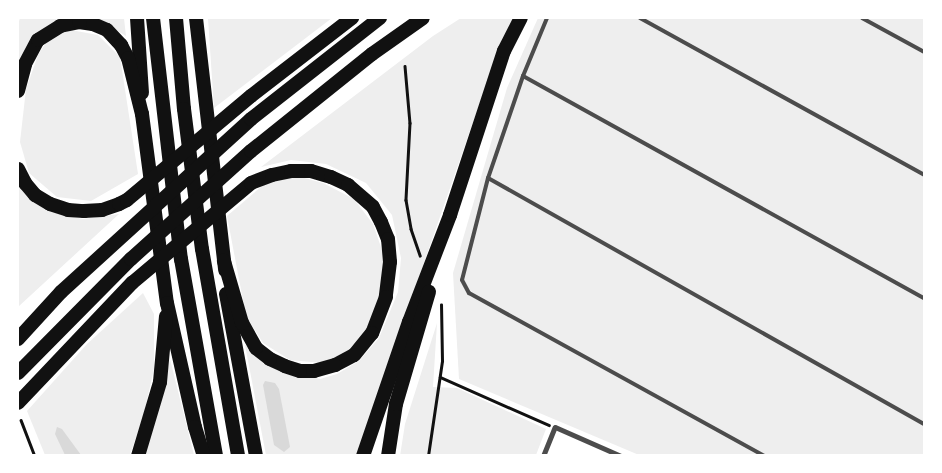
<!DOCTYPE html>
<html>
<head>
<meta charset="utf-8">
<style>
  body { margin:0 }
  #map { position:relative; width:942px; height:473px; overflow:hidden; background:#fff; font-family:"Space Grotesk",sans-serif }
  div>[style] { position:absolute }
  .green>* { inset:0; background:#eee }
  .water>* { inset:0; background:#d9d9d9 }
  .path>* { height:2.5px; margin:-1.25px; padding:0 1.25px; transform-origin:1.25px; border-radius:1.25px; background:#111 }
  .service>* { height:4px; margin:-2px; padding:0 2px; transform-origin:2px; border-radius:2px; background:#4c4c4c }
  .minor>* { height:5px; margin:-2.5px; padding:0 2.5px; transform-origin:2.5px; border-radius:2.5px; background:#4c4c4c }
  .motorway>* { height:14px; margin:-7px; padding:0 7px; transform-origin:7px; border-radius:7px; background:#111 }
  span { translate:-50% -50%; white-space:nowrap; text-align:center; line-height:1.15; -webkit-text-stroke:4px #fff; paint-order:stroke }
  .frame { position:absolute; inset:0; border:19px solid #fff; pointer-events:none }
</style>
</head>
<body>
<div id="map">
  <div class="green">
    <div style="clip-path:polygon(20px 18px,124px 18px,126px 36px,100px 20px,55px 25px,18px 71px,18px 24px)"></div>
    <div style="clip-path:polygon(208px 18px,332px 18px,214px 108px)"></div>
    <div style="clip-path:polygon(461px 18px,515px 18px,502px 39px,357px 455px,266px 455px,245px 345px,284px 372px,320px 379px,337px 374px,359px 361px,379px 338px,398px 292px,401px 258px,392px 215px,366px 183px,326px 164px,291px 160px,261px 167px,433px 36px)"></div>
    <div style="clip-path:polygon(538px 18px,924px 18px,924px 455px,639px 455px,459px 379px,453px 273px,507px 88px)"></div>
    <div style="clip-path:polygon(71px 30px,98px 35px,120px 57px,138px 174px,91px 201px,57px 197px,29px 173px,20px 142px,26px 89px,38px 55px,49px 38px)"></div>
    <div style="clip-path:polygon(297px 176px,323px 183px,354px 199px,373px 224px,384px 256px,380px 298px,366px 331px,349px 354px,323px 363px,290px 360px,263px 343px,246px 316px,227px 216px,269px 180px)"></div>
    <div style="clip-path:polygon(18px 179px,30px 197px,51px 212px,83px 219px,119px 214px,18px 307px)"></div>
    <div style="clip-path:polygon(143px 293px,154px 314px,154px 369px,144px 413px,130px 455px,45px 455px,27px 411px,87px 344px)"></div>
    <div style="clip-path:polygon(437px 323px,433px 387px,457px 388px,546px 429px,536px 455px,400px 456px,405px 424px)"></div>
    <div style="clip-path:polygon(170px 359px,194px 455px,145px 456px,162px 395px)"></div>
  </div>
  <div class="water">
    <div style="clip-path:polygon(265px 381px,275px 383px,279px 389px,290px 447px,284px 452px,274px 445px,263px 385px)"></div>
    <div style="clip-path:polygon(57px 427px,62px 429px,81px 455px,65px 455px,55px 434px)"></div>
  </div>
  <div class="path">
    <div style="left:405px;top:66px;width:57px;rotate:85deg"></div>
    <div style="left:410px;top:123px;width:77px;rotate:93deg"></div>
    <div style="left:406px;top:200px;width:29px;rotate:80deg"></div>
    <div style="left:411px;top:229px;width:28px;rotate:71deg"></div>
    <div style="left:440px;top:377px;width:119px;rotate:23.8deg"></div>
    <div style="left:21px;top:420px;width:39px;rotate:69deg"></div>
    <div style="left:428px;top:456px;width:96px;rotate:-81.6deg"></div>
    <div style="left:442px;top:361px;width:56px;rotate:-91deg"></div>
  </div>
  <div class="service">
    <div style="left:547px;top:18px;width:63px;rotate:112.5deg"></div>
    <div style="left:523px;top:76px;width:108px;rotate:108.9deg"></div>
    <div style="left:488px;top:178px;width:105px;rotate:104.3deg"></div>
    <div style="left:462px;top:280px;width:15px;rotate:62deg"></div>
    <div style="left:469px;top:293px;width:337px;rotate:28.9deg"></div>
    <div style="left:640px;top:18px;width:325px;rotate:28.9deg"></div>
    <div style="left:862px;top:18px;width:71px;rotate:28.7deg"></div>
    <div style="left:523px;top:76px;width:458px;rotate:29deg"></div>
    <div style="left:488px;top:178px;width:501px;rotate:29.43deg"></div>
  </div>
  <div class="minor">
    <div style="left:543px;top:456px;width:31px;rotate:-68deg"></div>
    <div style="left:555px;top:427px;width:72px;rotate:23.7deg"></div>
  </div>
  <div class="motorway">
    <div style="left:137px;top:18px;width:75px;rotate:86.2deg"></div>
    <div style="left:153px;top:18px;width:243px;rotate:83.4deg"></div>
    <div style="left:181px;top:259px;width:200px;rotate:79.9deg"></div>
    <div style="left:176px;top:18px;width:91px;rotate:85deg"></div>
    <div style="left:184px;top:109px;width:141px;rotate:82.7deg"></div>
    <div style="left:202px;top:249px;width:210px;rotate:80.1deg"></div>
    <div style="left:196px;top:18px;width:254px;rotate:83.4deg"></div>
    <div style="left:18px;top:91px;width:28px;rotate:-75deg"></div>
    <div style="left:25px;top:64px;width:27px;rotate:-62deg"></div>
    <div style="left:38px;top:40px;width:26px;rotate:-32deg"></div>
    <div style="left:60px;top:26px;width:19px;rotate:-12deg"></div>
    <div style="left:79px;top:22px;width:14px;rotate:8deg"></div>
    <div style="left:93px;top:24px;width:15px;rotate:23deg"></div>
    <div style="left:107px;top:30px;width:21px;rotate:47deg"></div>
    <div style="left:121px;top:45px;width:15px;rotate:62deg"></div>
    <div style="left:128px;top:58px;width:58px;rotate:76deg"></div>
    <div style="left:142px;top:114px;width:191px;rotate:82.5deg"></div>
    <div style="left:167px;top:303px;width:127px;rotate:77.3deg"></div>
    <div style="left:195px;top:427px;width:30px;rotate:73deg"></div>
    <div style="left:18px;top:169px;width:16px;rotate:63deg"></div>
    <div style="left:25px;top:183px;width:16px;rotate:50deg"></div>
    <div style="left:35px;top:195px;width:17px;rotate:31deg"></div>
    <div style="left:50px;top:204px;width:19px;rotate:18deg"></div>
    <div style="left:68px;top:210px;width:16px;rotate:4deg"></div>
    <div style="left:84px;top:211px;width:18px;rotate:-3deg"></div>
    <div style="left:102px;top:210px;width:18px;rotate:-19deg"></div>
    <div style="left:119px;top:204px;width:9px;rotate:-27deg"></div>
    <div style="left:127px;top:200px;width:162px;rotate:-40deg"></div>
    <div style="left:251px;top:96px;width:128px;rotate:-37.7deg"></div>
    <div style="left:226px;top:294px;width:165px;rotate:79.5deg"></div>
    <div style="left:18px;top:339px;width:64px;rotate:-47.5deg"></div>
    <div style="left:61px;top:292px;width:257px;rotate:-42.3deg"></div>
    <div style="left:251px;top:119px;width:164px;rotate:-38.1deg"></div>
    <div style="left:18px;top:373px;width:161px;rotate:-45.3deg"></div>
    <div style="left:131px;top:259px;width:161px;rotate:-42deg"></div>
    <div style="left:251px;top:151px;width:155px;rotate:-38.7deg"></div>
    <div style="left:372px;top:54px;width:62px;rotate:-35.2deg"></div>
    <div style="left:18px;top:403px;width:166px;rotate:-46.5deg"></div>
    <div style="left:132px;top:283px;width:155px;rotate:-40deg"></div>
    <div style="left:251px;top:183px;width:22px;rotate:-21deg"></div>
    <div style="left:272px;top:175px;width:19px;rotate:-12deg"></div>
    <div style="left:291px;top:171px;width:20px"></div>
    <div style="left:311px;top:171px;width:21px;rotate:17deg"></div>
    <div style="left:331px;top:177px;width:19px;rotate:25deg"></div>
    <div style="left:348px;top:185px;width:33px;rotate:41deg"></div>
    <div style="left:373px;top:207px;width:17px;rotate:62deg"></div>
    <div style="left:381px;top:222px;width:18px;rotate:68deg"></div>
    <div style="left:388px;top:239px;width:23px;rotate:85deg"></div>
    <div style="left:390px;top:262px;width:35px;rotate:97deg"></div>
    <div style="left:386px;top:297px;width:39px;rotate:111deg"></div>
    <div style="left:372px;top:333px;width:28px;rotate:129deg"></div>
    <div style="left:354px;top:355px;width:21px;rotate:152deg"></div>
    <div style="left:335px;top:365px;width:22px;rotate:164deg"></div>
    <div style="left:314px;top:371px;width:14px;rotate:180deg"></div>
    <div style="left:300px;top:371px;width:16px;rotate:-162deg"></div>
    <div style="left:285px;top:366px;width:17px;rotate:-155deg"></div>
    <div style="left:270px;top:359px;width:18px;rotate:-142deg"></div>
    <div style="left:256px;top:348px;width:29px;rotate:-119deg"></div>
    <div style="left:242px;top:323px;width:65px;rotate:-106.2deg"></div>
    <div style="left:138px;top:456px;width:77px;rotate:-73.4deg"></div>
    <div style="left:160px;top:382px;width:66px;rotate:-84.8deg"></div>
    <div style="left:363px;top:456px;width:142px;rotate:-71.1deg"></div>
    <div style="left:409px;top:322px;width:115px;rotate:-69deg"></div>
    <div style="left:450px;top:215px;width:173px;rotate:-71.8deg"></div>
    <div style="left:504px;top:51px;width:37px;rotate:-63deg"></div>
    <div style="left:388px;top:456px;width:53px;rotate:-81.3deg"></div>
    <div style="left:396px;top:404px;width:117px;rotate:-73.6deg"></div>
  </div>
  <div class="frame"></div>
</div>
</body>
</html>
